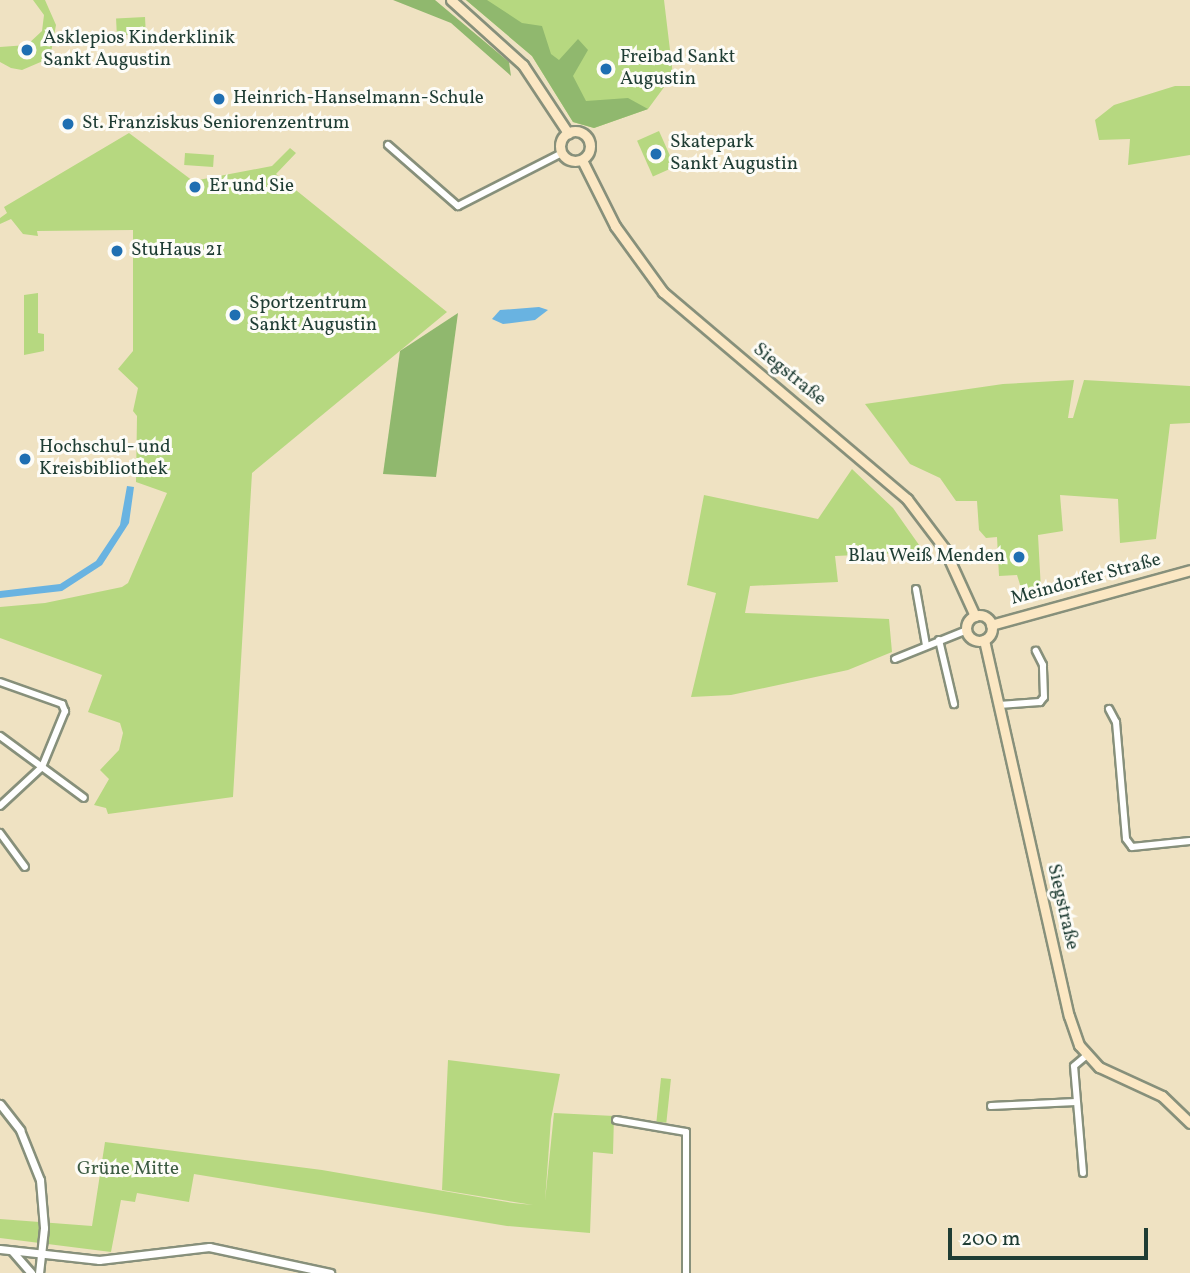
<!DOCTYPE html>
<html>
<head>
<meta charset="utf-8">
<style>
  body { margin:0 }
  #map { position:relative; width:1190px; height:1273px; overflow:hidden; background:#efe2c2; font-family:Vollkorn,serif }
  div>[style] { position:absolute }
  .green>* { inset:0; background:#b6d880; transform-origin:0 0 }
  .forest>* { inset:0; background:#90b86e }
  .water>* { inset:0; background:#69b3e1 }
  .roads { filter:drop-shadow(2px 0 #87907b) drop-shadow(-2px 0 #87907b) drop-shadow(0 2px #87907b) drop-shadow(0 -2px #87907b) }
  .minor>* { height:6px; margin:-3px; padding:0 3px; transform-origin:3px; border-radius:3px; background:#fff }
  .tertiary>* { height:7px; margin:-3.5px; padding:0 3.5px; transform-origin:3.5px; border-radius:3.5px; background:#fff }
  .secondary>* { height:9px; margin:-4.5px; padding:0 4.5px; transform-origin:4.5px; border-radius:4.5px; background:#fbe7c3 }
  .secondary>.ring { margin:-4.5px; padding:0; box-sizing:content-box; background:none; border:9px solid #fbe7c3; border-radius:50% }
  .dots>* { width:19px; height:19px; translate:-50% -50%; box-sizing:border-box; border:4px solid #fdfcf7; border-radius:50% }
  span { translate:-50% -50%; white-space:nowrap; text-align:center; line-height:1.15; -webkit-text-stroke:6px #fdfcf7; paint-order:stroke }
  .poi-label { font-size:19px; color:#1f3d34 }
  .left { translate:0 -50%; text-align:left }
  .right { translate:-100% -50%; text-align:right }
  .street-label { font-size:19px; color:#1f3d34 }
  .park-label { font-size:19px; color:#3d5c43 }
  .scale { position:absolute; left:948px; top:1228px; width:200px; height:32px; box-sizing:border-box; border:4px solid #1f3d34; border-top:0; padding-left:9px; font-size:21px; line-height:24px; white-space:nowrap; color:#1f3d34; -webkit-text-stroke:5px #fdfcf7; paint-order:stroke }
</style>
</head>
<body>
<div id="map">
  <div class="green">
    <div style="clip-path:polygon(33px 0,45px 0,56px 25px,50px 58px,22px 70px,11px 68px,0 62px,0 47px,27px 45px,42px 31px,44px 15px)"></div>
    <div style="clip-path:polygon(466px 0,664px 0,673px 75px,648px 109px,594px 128px,573px 122px,532px 56px)"></div>
    <div style="left:145px;top:17px;width:17px;height:29px;rotate:87deg"></div>
    <div style="clip-path:polygon(1175px 86px,1190px 86px,1190px 155px,1128px 165px,1130px 139px,1099px 140px,1095px 120px,1114px 105px)"></div>
    <div style="left:659px;top:131px;width:39px;height:24px;rotate:66deg"></div>
    <div style="clip-path:polygon(129px 133px,193px 181px,272px 166px,290px 148px,296px 153px,276px 174px,447px 312px,252px 473px,233px 797px,108px 814px,106px 808px,94px 805px,109px 779px,100px 770px,119px 750px,123px 733px,120px 723px,88px 712px,102px 675px,0 638px,0 607px,45px 603px,122px 587px,128px 583px,167px 493px,136px 482px,137px 416px,133px 411px,138px 388px,118px 369px,133px 351px,133px 230px,37px 231px,38px 236px,23px 234px,11px 219px,0 224px,0 218px,7px 213px,4px 207px)"></div>
    <div style="left:185px;top:153px;width:29px;height:12px;rotate:4deg"></div>
    <div style="clip-path:polygon(38px 293px,38px 333px,44px 334px,44px 351px,24px 355px,24px 295px)"></div>
    <div style="clip-path:polygon(1074px 380px,1068px 418px,1073px 418px,1084px 380px,1190px 386px,1190px 423px,1170px 424px,1156px 539px,1120px 543px,1118px 499px,1060px 495px,1063px 531px,1038px 535px,1041px 590px,1022px 591px,1017px 575px,999px 576px,997px 537px,986px 538px,979px 530px,977px 501px,956px 501px,940px 478px,910px 464px,865px 404px,1003px 384px)"></div>
    <div style="clip-path:polygon(852px 469px,893px 508px,924px 552px,835px 556px,838px 582px,750px 586px,745px 613px,889px 619px,892px 652px,848px 670px,731px 695px,691px 697px,716px 593px,687px 585px,704px 495px,818px 519px)"></div>
    <div style="clip-path:polygon(448px 1060px,560px 1074px,551px 1119px,545px 1201px,554px 1113px,614px 1116px,613px 1154px,593px 1152px,590px 1233px,507px 1226px,194px 1174px,189px 1202px,137px 1193px,135px 1202px,121px 1200px,111px 1252px,0 1238px,0 1219px,92px 1226px,105px 1142px,322px 1170px,513px 1203px,533px 1205px,442px 1190px)"></div>
    <div style="left:661px;top:1078px;width:10px;height:44px;rotate:6deg"></div>
  </div>
  <div class="forest">
    <div style="clip-path:polygon(393px 0,435px 0,509px 62px,511px 76px,451px 23px)"></div>
    <div style="clip-path:polygon(466px 0,487px 0,522px 23px,542px 26px,551px 54px,559px 60px,578px 39px,588px 50px,573px 76px,586px 101px,628px 98px,648px 109px,594px 128px,573px 122px,532px 56px)"></div>
    <div style="clip-path:polygon(458px 313px,436px 477px,383px 474px,400px 351px)"></div>
  </div>
  <div class="water">
    <div style="clip-path:polygon(539px 307px,548px 310px,535px 320px,503px 324px,492px 319px,500px 310px)"></div>
    <div style="clip-path:polygon(127px 486px,134px 487px,129px 523px,102px 565px,62px 591px,0 598px,0 591px,60px 584px,96px 561px,120px 525px)"></div>
  </div>
  <div class="roads">
    <div class="minor">
      <div style="left:388px;top:145px;width:93px;rotate:41.1deg"></div>
      <div style="left:458px;top:206px;width:117px;rotate:-27deg"></div>
      <div style="left:916px;top:589px;width:57px;rotate:79.9deg"></div>
      <div style="left:939px;top:640px;width:66px;rotate:76.8deg"></div>
      <div style="left:895px;top:659px;width:78px;rotate:-21.9deg"></div>
      <div style="left:0;top:682px;width:66px;rotate:19.5deg"></div>
      <div style="left:62px;top:704px;width:8px;rotate:67deg"></div>
      <div style="left:65px;top:711px;width:61px;rotate:112.3deg"></div>
      <div style="left:42px;top:767px;width:57px;rotate:137.1deg"></div>
      <div style="left:999px;top:705px;width:41px;rotate:-4.2deg"></div>
      <div style="left:1040px;top:702px;width:6px;rotate:-51deg"></div>
      <div style="left:1044px;top:697px;width:32px;rotate:-92deg"></div>
      <div style="left:1043px;top:665px;width:16px;rotate:-117deg"></div>
      <div style="left:1109px;top:709px;width:15px;rotate:62deg"></div>
      <div style="left:1116px;top:722px;width:117px;rotate:85.1deg"></div>
      <div style="left:1126px;top:839px;width:10px;rotate:53deg"></div>
      <div style="left:1132px;top:847px;width:58px;rotate:-5.9deg"></div>
      <div style="left:0;top:736px;width:104px;rotate:36.4deg"></div>
      <div style="left:0;top:833px;width:42px;rotate:53.7deg"></div>
      <div style="left:991px;top:1106px;width:85px;rotate:-2.7deg"></div>
      <div style="left:616px;top:1120px;width:71px;rotate:9.7deg"></div>
      <div style="left:686px;top:1132px;width:141px;rotate:90deg"></div>
      <div style="left:1083px;top:1173px;width:107px;rotate:-94.8deg"></div>
      <div style="left:1074px;top:1066px;width:17px;rotate:-40deg"></div>
    </div>
    <div class="tertiary">
      <div style="left:0;top:1104px;width:33px;rotate:52deg"></div>
      <div style="left:20px;top:1130px;width:54px;rotate:68.2deg"></div>
      <div style="left:40px;top:1180px;width:48px;rotate:85.2deg"></div>
      <div style="left:44px;top:1228px;width:45px;rotate:96.3deg"></div>
      <div style="left:0;top:1249px;width:100px;rotate:6.3deg"></div>
      <div style="left:99px;top:1260px;width:111px;rotate:-6.7deg"></div>
      <div style="left:209px;top:1247px;width:124px;rotate:12.1deg"></div>
      <div style="left:12px;top:1251px;width:29px;rotate:49deg"></div>
    </div>
    <div class="secondary">
      <div style="left:451px;top:0;width:97px;rotate:42.1deg"></div>
      <div style="left:523px;top:65px;width:82px;rotate:56.5deg"></div>
      <div class="ring" style="left:560px;top:131px;width:21px;height:21px"></div>
      <div style="left:582px;top:160px;width:74px;rotate:63.4deg"></div>
      <div style="left:615px;top:226px;width:82px;rotate:54deg"></div>
      <div style="left:663px;top:292px;width:320px;rotate:40.3deg"></div>
      <div style="left:907px;top:499px;width:61px;rotate:52.9deg"></div>
      <div style="left:944px;top:548px;width:75px;rotate:65.5deg"></div>
      <div class="ring" style="left:966px;top:615px;width:17px;height:17px"></div>
      <div style="left:991px;top:625px;width:206px;rotate:-15.4deg"></div>
      <div style="left:984px;top:640px;width:385px;rotate:77.3deg"></div>
      <div style="left:1069px;top:1016px;width:31px;rotate:71deg"></div>
      <div style="left:1079px;top:1045px;width:30px;rotate:48deg"></div>
      <div style="left:1099px;top:1067px;width:69px;rotate:24.7deg"></div>
      <div style="left:1162px;top:1096px;width:39px;rotate:44deg"></div>
    </div>
  </div>
  <div class="dots">
    <div style="left:27px;top:50px;background:#1f6fb2"></div>
    <div style="left:606px;top:69px;background:#1f6fb2"></div>
    <div style="left:219px;top:99px;background:#1f6fb2"></div>
    <div style="left:68px;top:124px;background:#1f6fb2"></div>
    <div style="left:656px;top:154px;background:#1f6fb2"></div>
    <div style="left:195px;top:187px;background:#1f6fb2"></div>
    <div style="left:117px;top:251px;background:#1f6fb2"></div>
    <div style="left:235px;top:315px;background:#1f6fb2"></div>
    <div style="left:25px;top:459px;background:#1f6fb2"></div>
    <div style="left:1019px;top:557px;background:#1f6fb2"></div>
  </div>
  <div class="poi-label">
    <span class="left" style="left:43px;top:50px">Asklepios Kinderklinik<br>Sankt Augustin</span>
    <span class="left" style="left:620px;top:69px">Freibad Sankt<br>Augustin</span>
    <span class="left" style="left:233px;top:99px">Heinrich-Hanselmann-Schule</span>
    <span class="left" style="left:82px;top:124px">St. Franziskus Seniorenzentrum</span>
    <span class="left" style="left:670px;top:154px">Skatepark<br>Sankt Augustin</span>
    <span class="left" style="left:209px;top:187px">Er und Sie</span>
    <span class="left" style="left:131px;top:251px">StuHaus 21</span>
    <span class="left" style="left:249px;top:315px">Sportzentrum<br>Sankt Augustin</span>
    <span class="left" style="left:39px;top:459px">Hochschul- und<br>Kreisbibliothek</span>
    <span class="right" style="left:1005px;top:557px">Blau Weiß Menden</span>
  </div>
  <div class="street-label">
    <span style="left:789px;top:375px;rotate:39deg">Siegstraße</span>
    <span style="left:1086px;top:580px;rotate:-15deg">Meindorfer Straße</span>
    <span style="left:1062px;top:907px;rotate:77deg">Siegstraße</span>
  </div>
  <div class="park-label">
    <span style="left:128px;top:1170px">Grüne Mitte</span>
  </div>
  <div class="scale">200 m</div>
</div>
</body>
</html>
